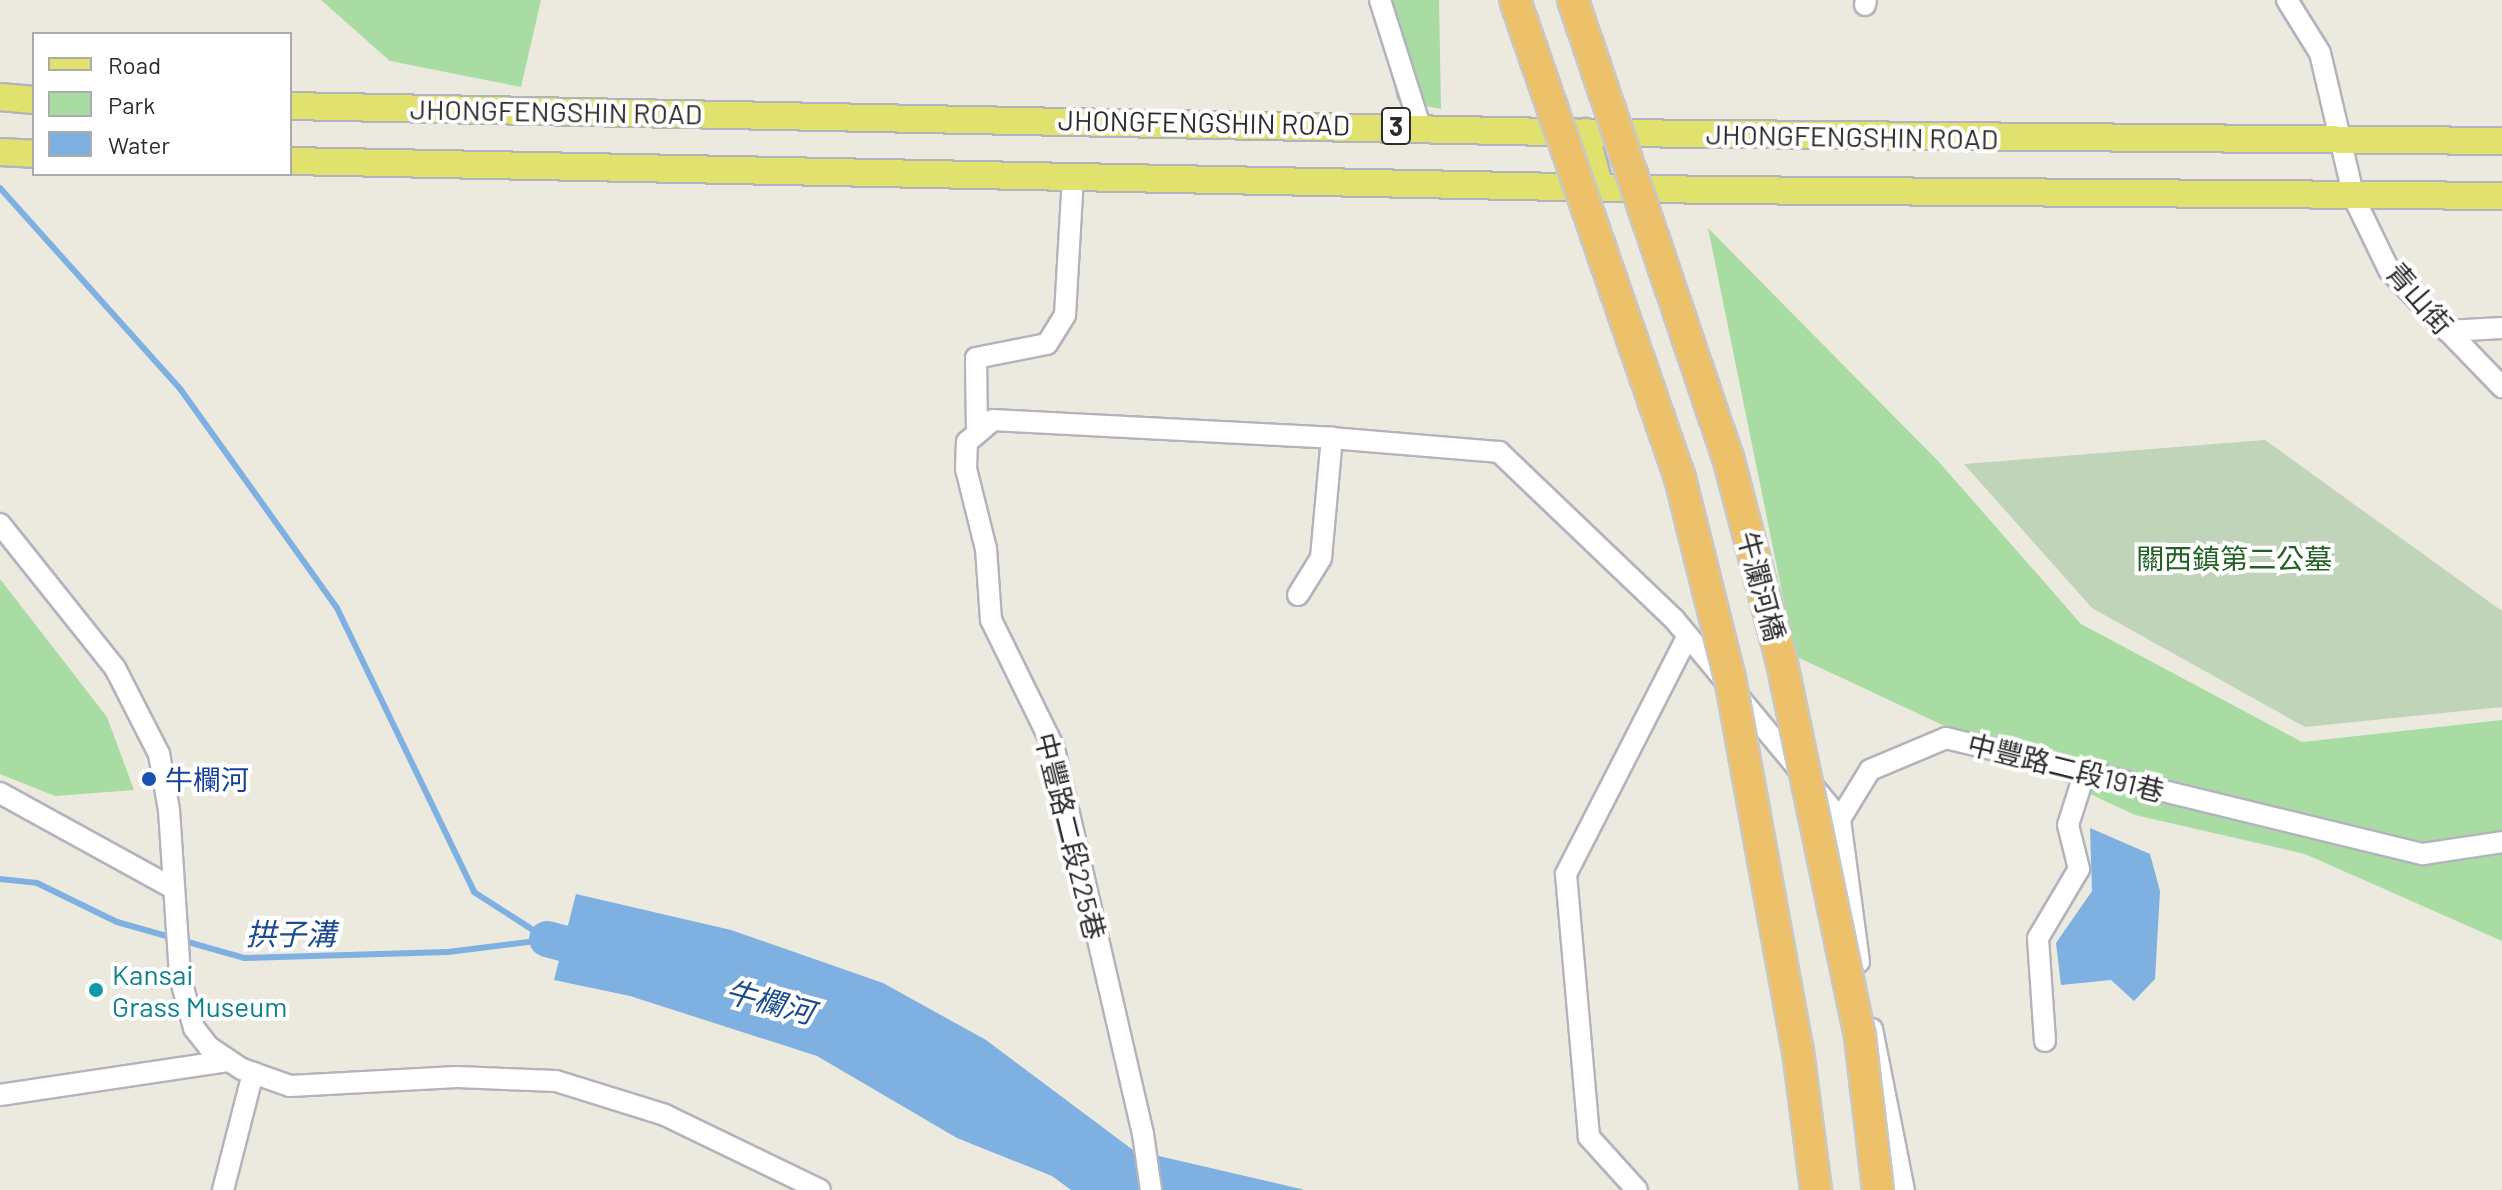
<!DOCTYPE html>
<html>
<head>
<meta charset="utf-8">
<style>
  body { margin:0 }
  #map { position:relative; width:2502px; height:1190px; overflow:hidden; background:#ece9df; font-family:Barlow,"Noto Sans TC",sans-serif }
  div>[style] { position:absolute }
  .green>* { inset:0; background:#a8dca2 }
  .cemetery>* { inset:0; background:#bfd4b8 }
  .water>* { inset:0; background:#7eb0e2 }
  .stream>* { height:6px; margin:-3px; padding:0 3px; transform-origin:3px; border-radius:3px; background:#7eb0e2 }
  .river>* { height:36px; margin:-18px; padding:0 18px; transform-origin:18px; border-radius:18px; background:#7eb0e2 }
  .roads { filter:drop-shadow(2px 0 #b3b3be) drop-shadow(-2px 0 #b3b3be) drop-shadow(0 2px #b3b3be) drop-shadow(0 -2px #b3b3be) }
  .minor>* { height:20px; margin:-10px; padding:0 10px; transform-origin:10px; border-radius:10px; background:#fff }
  .major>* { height:26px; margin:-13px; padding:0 13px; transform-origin:13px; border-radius:13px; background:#e1e26e }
  .bridges { filter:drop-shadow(2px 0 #c8c8c8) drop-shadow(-2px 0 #c8c8c8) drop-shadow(0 2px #c8c8c8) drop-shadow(0 -2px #c8c8c8) }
  .highway-bridge>* { height:30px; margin:-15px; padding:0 15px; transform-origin:15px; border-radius:15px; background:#edc169 }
  .dots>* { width:22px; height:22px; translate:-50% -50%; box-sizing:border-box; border:4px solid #fff; border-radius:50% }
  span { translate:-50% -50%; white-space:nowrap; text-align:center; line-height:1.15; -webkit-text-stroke:8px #fff; paint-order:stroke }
  .shield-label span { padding:2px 6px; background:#fff; border:2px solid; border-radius:6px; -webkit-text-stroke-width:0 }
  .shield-label { font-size:26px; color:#2c2c2c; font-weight:700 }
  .street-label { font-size:28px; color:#2c2c2c }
  .park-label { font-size:28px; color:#236124 }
  .transit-label { font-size:28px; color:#164399 }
  .left { translate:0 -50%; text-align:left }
  .culture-label { font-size:28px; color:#0d838f }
  .water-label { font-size:30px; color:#1c4c8f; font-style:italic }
  .legend { position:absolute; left:32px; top:32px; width:260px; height:144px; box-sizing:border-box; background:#fff; border:2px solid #ababab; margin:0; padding:10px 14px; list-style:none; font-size:24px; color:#2c2c2c }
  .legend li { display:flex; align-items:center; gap:16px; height:40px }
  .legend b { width:40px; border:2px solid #ababab }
</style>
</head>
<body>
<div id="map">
  <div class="green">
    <div style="clip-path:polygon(321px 0,541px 0,521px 87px,390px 61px)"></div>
    <div style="clip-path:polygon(1377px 0,1439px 0,1441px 109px,1397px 100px)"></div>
    <div style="clip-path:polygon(1708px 228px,1939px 462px,2081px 624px,2302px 742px,2502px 720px,2502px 941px,2305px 854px,2135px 815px,1795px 656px)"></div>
    <div style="clip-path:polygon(0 579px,107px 717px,134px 790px,55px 796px,0 774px)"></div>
  </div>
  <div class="cemetery">
    <div style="clip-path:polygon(2265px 440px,2502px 611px,2502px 707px,2305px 727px,2092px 608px,1964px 464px)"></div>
  </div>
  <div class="water">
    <div style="clip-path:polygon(2090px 828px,2150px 854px,2160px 891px,2155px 979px,2134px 1001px,2111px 980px,2061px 985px,2056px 943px,2092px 891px)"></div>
    <div style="clip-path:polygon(576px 894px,731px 930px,883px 983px,986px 1040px,1133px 1150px,1305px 1190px,1071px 1190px,1052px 1176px,957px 1138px,817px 1056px,630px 996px,554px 980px)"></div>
  </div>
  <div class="stream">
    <div style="left:0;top:188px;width:271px;rotate:48.1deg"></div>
    <div style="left:181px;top:390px;width:268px;rotate:54.4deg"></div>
    <div style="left:337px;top:608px;width:315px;rotate:64.2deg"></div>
    <div style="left:474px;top:892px;width:87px;rotate:32.8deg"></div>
    <div style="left:0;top:879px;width:37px;rotate:6deg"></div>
    <div style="left:37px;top:883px;width:89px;rotate:26deg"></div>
    <div style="left:117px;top:922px;width:132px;rotate:15.8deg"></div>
    <div style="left:244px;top:958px;width:204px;rotate:-1.7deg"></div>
    <div style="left:448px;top:952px;width:98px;rotate:-7.1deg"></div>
  </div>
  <div class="river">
    <div style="left:547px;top:939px;width:66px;rotate:14.9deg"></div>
  </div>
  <div class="roads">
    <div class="minor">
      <div style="left:1380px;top:0;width:132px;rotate:72.4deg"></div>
      <div style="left:2287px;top:0;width:62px;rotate:58.1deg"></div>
      <div style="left:2320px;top:53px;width:149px;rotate:76.8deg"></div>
      <div style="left:2354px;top:198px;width:80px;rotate:64.1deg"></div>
      <div style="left:2389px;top:270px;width:163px;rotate:46deg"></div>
      <div style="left:1865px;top:5px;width:5px;rotate:-79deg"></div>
      <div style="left:2447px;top:331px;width:55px;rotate:-3.1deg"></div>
      <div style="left:977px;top:431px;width:73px;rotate:-90.8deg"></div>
      <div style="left:976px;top:358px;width:72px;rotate:-11.2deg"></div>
      <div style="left:1047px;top:344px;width:34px;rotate:-58deg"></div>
      <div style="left:1065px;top:315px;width:137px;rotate:-86.7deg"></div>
      <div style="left:0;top:524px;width:184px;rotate:51.4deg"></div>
      <div style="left:115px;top:668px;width:97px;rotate:62.9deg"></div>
      <div style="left:159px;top:754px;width:57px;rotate:79.9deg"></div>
      <div style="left:169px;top:810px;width:167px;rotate:86.2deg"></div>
      <div style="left:180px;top:977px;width:53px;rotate:74.6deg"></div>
      <div style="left:194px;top:1028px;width:24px;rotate:52deg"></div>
      <div style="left:209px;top:1047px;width:40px;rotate:34deg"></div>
      <div style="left:242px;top:1069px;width:51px;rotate:19.5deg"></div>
      <div style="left:290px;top:1086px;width:167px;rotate:-3.1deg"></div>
      <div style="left:457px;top:1077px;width:99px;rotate:2.3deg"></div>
      <div style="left:556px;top:1081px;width:114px;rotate:17.3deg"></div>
      <div style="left:665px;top:1115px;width:172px;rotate:25.8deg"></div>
      <div style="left:1298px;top:595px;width:44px;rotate:-58.1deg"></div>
      <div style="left:1321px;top:558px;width:121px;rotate:-84.8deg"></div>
      <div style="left:1332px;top:438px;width:168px;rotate:4.8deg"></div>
      <div style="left:1499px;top:452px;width:242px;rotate:43.7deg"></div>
      <div style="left:1674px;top:619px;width:260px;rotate:50.3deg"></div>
      <div style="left:0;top:793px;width:197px;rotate:28.8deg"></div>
      <div style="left:1859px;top:962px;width:144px;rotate:-97.6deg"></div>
      <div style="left:1840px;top:819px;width:57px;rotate:-58.5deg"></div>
      <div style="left:1870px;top:770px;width:82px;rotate:-22.8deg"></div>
      <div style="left:1946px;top:738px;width:491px;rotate:13.7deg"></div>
      <div style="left:2423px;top:854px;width:80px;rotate:-8.6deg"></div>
      <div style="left:1872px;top:1029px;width:164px;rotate:78.8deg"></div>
      <div style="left:2045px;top:1041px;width:103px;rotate:-93.9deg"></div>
      <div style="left:2038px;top:938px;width:80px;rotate:-59.3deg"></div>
      <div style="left:2079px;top:869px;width:45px;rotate:-104deg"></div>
      <div style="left:2068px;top:825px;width:56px;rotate:-72.2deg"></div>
      <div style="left:0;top:1095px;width:230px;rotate:-8.5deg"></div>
      <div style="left:223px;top:1190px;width:121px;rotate:-75.6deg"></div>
      <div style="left:1151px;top:1190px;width:57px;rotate:-98.1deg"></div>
      <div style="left:1143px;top:1134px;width:396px;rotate:-103deg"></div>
      <div style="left:1054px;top:748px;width:143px;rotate:-116.2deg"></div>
      <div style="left:991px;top:620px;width:71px;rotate:-94deg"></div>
      <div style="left:986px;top:549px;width:82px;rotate:-104deg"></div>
      <div style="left:966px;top:469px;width:27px;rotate:-88deg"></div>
      <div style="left:967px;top:442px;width:34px;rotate:-40deg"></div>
      <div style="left:993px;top:420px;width:339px;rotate:3deg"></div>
      <div style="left:1637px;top:1190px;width:72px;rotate:-132.2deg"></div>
      <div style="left:1589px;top:1137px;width:264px;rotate:-95deg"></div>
      <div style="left:1566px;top:874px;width:267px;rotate:-62.9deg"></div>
    </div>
    <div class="major">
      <div style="left:0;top:97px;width:34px;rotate:5deg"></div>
      <div style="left:290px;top:106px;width:1315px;rotate:1.18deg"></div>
      <div style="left:1605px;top:133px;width:897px;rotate:0.51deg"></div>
      <div style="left:1585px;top:132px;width:58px;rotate:75deg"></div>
      <div style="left:0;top:152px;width:34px;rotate:3deg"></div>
      <div style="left:290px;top:161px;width:1421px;rotate:1.17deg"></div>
      <div style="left:1711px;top:190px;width:791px;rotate:0.43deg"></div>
    </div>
  </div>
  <div class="bridges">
    <div class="highway-bridge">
      <div style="left:1515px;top:0;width:506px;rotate:70.96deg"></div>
      <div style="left:1680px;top:478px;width:206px;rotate:76deg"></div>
      <div style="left:1730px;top:678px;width:379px;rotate:79.7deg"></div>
      <div style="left:1798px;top:1051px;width:140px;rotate:82.6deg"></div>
      <div style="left:1573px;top:0;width:483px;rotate:71.3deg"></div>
      <div style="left:1728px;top:457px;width:213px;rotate:75.3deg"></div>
      <div style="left:1782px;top:663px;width:382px;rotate:78.2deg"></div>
      <div style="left:1860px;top:1037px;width:154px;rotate:83.3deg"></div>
    </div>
  </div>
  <div class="dots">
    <div style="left:149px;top:779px;background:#1a4fb4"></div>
    <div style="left:96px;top:990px;background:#0f9aa8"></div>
  </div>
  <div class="shield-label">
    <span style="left:1396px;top:126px">3</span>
  </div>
  <div class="street-label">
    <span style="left:556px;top:111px;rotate:1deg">JHONGFENGSHIN ROAD</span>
    <span style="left:1204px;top:122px;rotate:1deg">JHONGFENGSHIN ROAD</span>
    <span style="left:1852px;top:136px;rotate:1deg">JHONGFENGSHIN ROAD</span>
    <span style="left:2420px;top:298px;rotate:49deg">青山街</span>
    <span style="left:1762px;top:586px;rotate:75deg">牛瀾河橋</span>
    <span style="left:2066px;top:767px;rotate:14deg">中豐路二段191巷</span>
    <span style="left:1071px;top:836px;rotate:76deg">中豐路二段225巷</span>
  </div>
  <div class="park-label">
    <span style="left:2234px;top:558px">關西鎮第二公墓</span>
  </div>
  <div class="transit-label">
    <span class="left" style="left:165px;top:779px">牛欄河</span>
  </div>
  <div class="culture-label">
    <span class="left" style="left:112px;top:990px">Kansai<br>Grass Museum</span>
  </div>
  <div class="water-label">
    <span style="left:291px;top:933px">拱子溝</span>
    <span style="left:770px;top:1001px;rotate:15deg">牛欄河</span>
  </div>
  <ul class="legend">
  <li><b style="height:10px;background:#e1e26e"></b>Road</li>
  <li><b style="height:22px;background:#a8dca2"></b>Park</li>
  <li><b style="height:22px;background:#7eb0e2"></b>Water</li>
  </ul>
</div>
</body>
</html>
